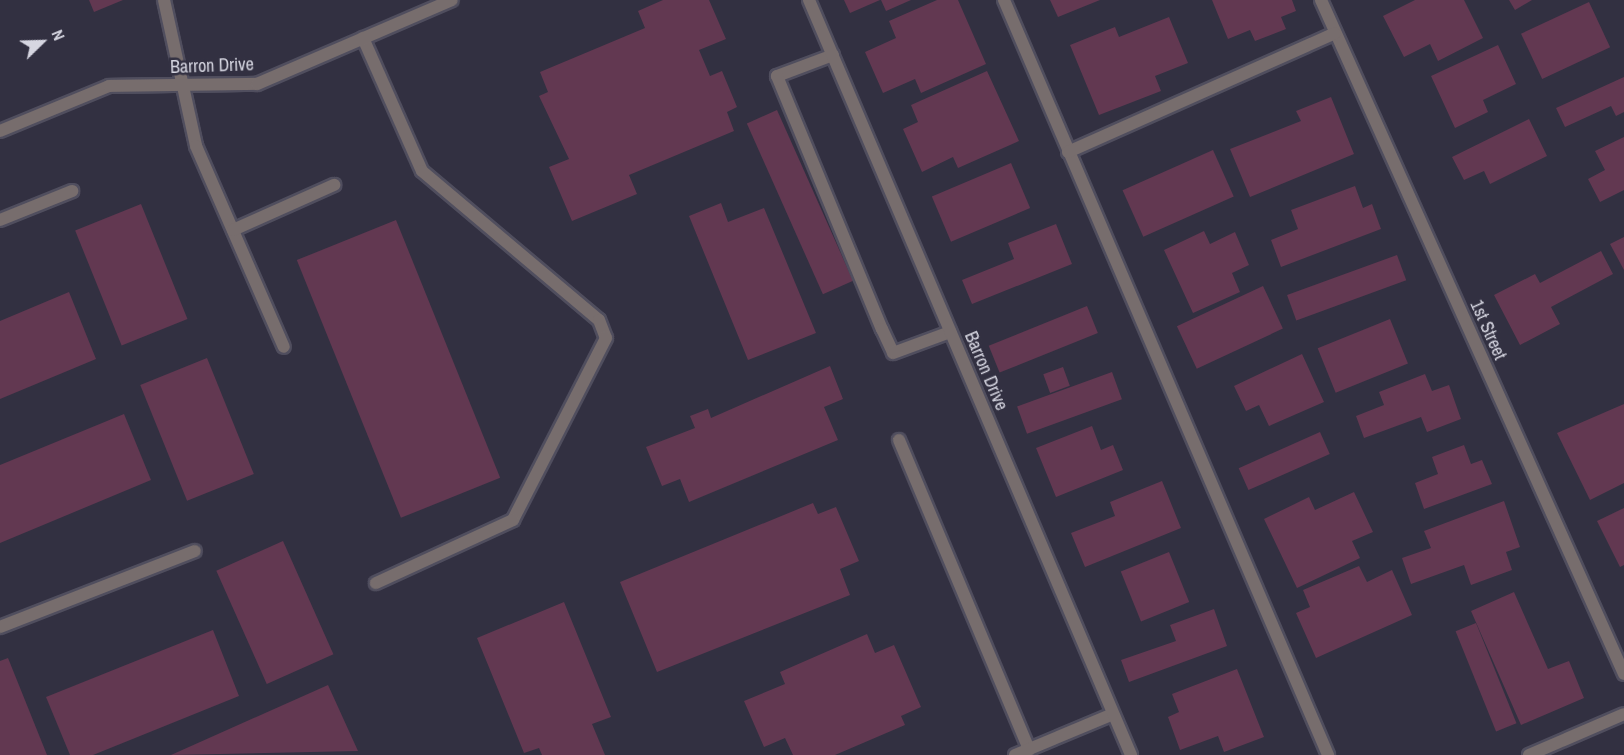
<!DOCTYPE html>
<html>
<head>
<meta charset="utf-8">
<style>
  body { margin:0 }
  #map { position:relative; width:1624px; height:755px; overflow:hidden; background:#323041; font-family:"Archivo Narrow",sans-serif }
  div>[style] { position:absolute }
  .building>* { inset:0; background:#623851; transform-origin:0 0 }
  .roads { filter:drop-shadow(2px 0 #504e5e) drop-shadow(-2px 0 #504e5e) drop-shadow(0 2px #504e5e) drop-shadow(0 -2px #504e5e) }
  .lane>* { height:12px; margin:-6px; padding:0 6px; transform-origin:6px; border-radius:6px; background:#776d6d }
  .street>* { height:12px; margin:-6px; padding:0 6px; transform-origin:6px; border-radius:6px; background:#776d6d }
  span { translate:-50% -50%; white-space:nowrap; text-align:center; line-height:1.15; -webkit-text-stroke:5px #323041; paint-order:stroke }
  .street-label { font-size:18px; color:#d6d6e1 }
  .north { position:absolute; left:12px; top:12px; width:60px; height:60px; -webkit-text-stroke:4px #323041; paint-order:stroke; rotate:67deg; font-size:16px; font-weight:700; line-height:24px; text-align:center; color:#d6d6e1 }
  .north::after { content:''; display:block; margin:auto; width:21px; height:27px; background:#d6d6e1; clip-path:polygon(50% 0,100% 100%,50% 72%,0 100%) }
</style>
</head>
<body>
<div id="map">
  <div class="building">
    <div style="clip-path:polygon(89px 0,123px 0,94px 12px)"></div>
    <div style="clip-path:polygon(663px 0,709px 0,726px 39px,699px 50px,710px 76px,722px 71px,737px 107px,727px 112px,734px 131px,629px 175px,637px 194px,572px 221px,549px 167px,569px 159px,539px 96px,548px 92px,540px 72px,645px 28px,638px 11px)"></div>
    <div style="clip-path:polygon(844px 0,880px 0,850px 13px)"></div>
    <div style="clip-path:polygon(881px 0,911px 0,886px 11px)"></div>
    <div style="clip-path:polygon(937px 0,958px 0,986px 64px,921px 93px,915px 79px,883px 93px,865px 52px,896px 38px,889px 21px)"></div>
    <div style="clip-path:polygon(1050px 0,1100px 0,1058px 17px)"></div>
    <div style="clip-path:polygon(1212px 0,1292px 0,1296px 11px,1281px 17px,1286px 29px,1255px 41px,1250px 30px,1228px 39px)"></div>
    <div style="clip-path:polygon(1415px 0,1464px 0,1483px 38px,1438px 61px,1430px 44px,1404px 57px,1383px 16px)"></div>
    <div style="clip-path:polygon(1509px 0,1532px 0,1515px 10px)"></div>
    <div style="left:1589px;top:2px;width:50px;height:75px;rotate:65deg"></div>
    <div style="clip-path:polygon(1169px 17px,1188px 63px,1155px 76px,1161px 91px,1099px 115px,1070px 45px,1115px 27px,1119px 37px)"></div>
    <div style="clip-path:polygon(1498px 45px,1516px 84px,1483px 100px,1488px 112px,1455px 128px,1431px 76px)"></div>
    <div style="clip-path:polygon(987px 71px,1019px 141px,958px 168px,953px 157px,922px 172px,903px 129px,918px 122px,911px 105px)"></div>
    <div style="clip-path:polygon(1624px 77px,1624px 112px,1616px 116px,1611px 106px,1565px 127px,1556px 108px)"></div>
    <div style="clip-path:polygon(1331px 97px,1354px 154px,1250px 197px,1230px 149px,1301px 121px,1296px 111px)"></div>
    <div style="left:777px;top:110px;width:187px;height:33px;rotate:66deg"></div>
    <div style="clip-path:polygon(1529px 119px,1547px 156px,1490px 184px,1484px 171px,1464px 180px,1452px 157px)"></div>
    <div style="clip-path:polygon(1624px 137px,1624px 190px,1600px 202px,1588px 179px,1605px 170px,1595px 151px)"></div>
    <div style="left:1213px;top:150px;width:51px;height:99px;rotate:66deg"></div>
    <div style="left:1011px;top:163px;width:49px;height:86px;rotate:67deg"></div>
    <div style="clip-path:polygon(1355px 186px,1363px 208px,1372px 204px,1381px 229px,1281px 267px,1271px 240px,1298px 229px,1291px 210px)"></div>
    <div style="clip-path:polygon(721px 203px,728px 222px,764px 208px,816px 333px,748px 360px,689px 216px)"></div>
    <div style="left:141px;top:204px;width:124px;height:71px;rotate:68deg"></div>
    <div style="left:396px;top:220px;width:278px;height:107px;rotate:68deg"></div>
    <div style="clip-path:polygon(1056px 224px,1072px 264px,972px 304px,962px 280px,1014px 259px,1008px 243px)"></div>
    <div style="clip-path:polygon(1204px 231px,1210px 244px,1235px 232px,1249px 265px,1232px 273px,1240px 292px,1193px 313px,1164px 250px)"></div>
    <div style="clip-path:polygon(1624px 237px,1624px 270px,1610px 244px)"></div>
    <div style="clip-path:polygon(1601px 251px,1613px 274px,1551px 307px,1560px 324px,1520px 345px,1494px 295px,1535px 274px,1540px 283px)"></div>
    <div style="left:1397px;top:255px;width:27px;height:117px;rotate:70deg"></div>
    <div style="left:1263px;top:286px;width:47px;height:95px;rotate:65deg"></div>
    <div style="clip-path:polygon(69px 292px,96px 359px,0 399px,0 321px)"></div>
    <div style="left:1087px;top:306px;width:29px;height:106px;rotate:68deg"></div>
    <div style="left:1390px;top:319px;width:48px;height:78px;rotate:68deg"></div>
    <div style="clip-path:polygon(1302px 354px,1324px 402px,1269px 426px,1259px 405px,1246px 411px,1234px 386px)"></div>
    <div style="left:207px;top:358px;width:125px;height:72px;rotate:68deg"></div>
    <div style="clip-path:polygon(830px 366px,843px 399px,824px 407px,838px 440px,689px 502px,680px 479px,662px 486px,646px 447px,695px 428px,690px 416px,708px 409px,711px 418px)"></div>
    <div style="left:1063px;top:367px;width:20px;height:21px;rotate:70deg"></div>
    <div style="left:1112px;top:372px;width:29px;height:101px;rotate:70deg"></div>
    <div style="clip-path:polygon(1425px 374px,1432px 391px,1449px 385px,1461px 419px,1427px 432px,1421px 417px,1364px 438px,1356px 416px,1384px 405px,1379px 392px)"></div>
    <div style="clip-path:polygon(1624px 404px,1624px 483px,1590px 500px,1557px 433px)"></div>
    <div style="clip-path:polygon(124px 414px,151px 480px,0 543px,0 465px)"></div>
    <div style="clip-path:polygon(1092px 426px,1101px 450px,1113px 445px,1123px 470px,1056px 497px,1036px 448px)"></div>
    <div style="left:1320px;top:432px;width:24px;height:89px;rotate:66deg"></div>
    <div style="clip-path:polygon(1464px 445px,1471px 464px,1482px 460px,1492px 484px,1424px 509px,1415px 483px,1438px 474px,1432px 457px)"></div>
    <div style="clip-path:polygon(1162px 481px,1181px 528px,1085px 567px,1071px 533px,1115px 516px,1110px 502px)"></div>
    <div style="clip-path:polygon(1354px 492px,1373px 532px,1352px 541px,1360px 558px,1297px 588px,1264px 519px,1309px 497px,1315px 510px)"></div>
    <div style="clip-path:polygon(1504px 501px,1520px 547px,1506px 552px,1512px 570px,1471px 585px,1464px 565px,1411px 584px,1402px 558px,1431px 548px,1424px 531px)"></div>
    <div style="clip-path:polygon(813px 503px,818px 514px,836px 507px,859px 561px,840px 569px,850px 595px,657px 672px,620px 582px)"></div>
    <div style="clip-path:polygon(1624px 508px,1624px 565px,1620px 567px,1597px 521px)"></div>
    <div style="left:283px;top:541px;width:124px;height:73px;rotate:66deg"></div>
    <div style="left:1169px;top:552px;width:54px;height:52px;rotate:68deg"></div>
    <div style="clip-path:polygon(1359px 566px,1367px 582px,1392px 570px,1412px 615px,1316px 658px,1296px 613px,1310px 607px,1303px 590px)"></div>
    <div style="clip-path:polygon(1514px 592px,1548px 669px,1569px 661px,1584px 698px,1521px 725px,1471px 611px)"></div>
    <div style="clip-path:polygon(564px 602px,611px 717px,592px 724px,605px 755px,542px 755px,539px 748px,524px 753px,477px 638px)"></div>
    <div style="clip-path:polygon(1214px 609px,1227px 646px,1129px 682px,1121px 660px,1176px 641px,1170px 625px)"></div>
    <div style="left:1476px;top:623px;width:108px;height:22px;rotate:68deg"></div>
    <div style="clip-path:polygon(213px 630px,239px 696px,93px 755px,70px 755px,46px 697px)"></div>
    <div style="clip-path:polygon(867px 634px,875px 653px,894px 645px,921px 707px,901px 716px,905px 725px,835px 755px,793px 755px,785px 738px,764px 747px,744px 701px,785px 684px,780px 672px)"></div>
    <div style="clip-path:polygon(8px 658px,47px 755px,0 755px,0 661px)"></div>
    <div style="clip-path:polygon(1237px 669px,1264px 737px,1224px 752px,1218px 736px,1180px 750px,1168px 717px,1179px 712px,1172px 694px)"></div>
    <div style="clip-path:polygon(328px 685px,358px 751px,171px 755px)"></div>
  </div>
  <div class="roads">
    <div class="lane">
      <div style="left:164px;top:0;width:149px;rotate:77.6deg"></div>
      <div style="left:196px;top:146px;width:219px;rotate:66.4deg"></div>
      <div style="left:363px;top:38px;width:145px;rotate:66.1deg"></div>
      <div style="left:422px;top:171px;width:231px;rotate:40.1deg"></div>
      <div style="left:599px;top:320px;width:19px;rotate:69deg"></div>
      <div style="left:606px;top:338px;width:204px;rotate:117.1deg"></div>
      <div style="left:513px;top:520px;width:151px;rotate:155.3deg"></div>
      <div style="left:833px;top:55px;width:60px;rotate:159.4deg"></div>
      <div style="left:777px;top:76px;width:274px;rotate:67.5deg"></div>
      <div style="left:882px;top:329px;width:26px;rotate:65deg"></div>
      <div style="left:893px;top:353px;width:61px;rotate:-20.2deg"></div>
      <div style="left:0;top:220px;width:78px;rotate:-21.9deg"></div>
      <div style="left:233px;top:230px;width:111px;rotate:-24deg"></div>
      <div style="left:899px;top:440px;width:336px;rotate:67.2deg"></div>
      <div style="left:0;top:627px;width:209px;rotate:-21.3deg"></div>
      <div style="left:1015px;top:755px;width:106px;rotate:-22.7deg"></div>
    </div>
    <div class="street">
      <div style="left:809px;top:0;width:821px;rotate:66.9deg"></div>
      <div style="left:1004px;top:0;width:822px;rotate:66.77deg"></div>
      <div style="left:1321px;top:0;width:739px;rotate:65.79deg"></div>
      <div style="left:0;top:131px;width:118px;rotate:-22.4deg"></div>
      <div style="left:109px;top:86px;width:148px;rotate:-0.8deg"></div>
      <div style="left:257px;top:84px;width:212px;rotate:-23.3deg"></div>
      <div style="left:1068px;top:152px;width:292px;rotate:-24deg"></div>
      <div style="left:1529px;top:755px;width:103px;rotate:-23.3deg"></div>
    </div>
  </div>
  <div class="street-label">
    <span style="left:212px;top:66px;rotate:-2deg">Barron Drive</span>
    <span style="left:1488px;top:330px;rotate:66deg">1st Street</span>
    <span style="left:986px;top:371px;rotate:67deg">Barron Drive</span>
  </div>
  <div class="north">N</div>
</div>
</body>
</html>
